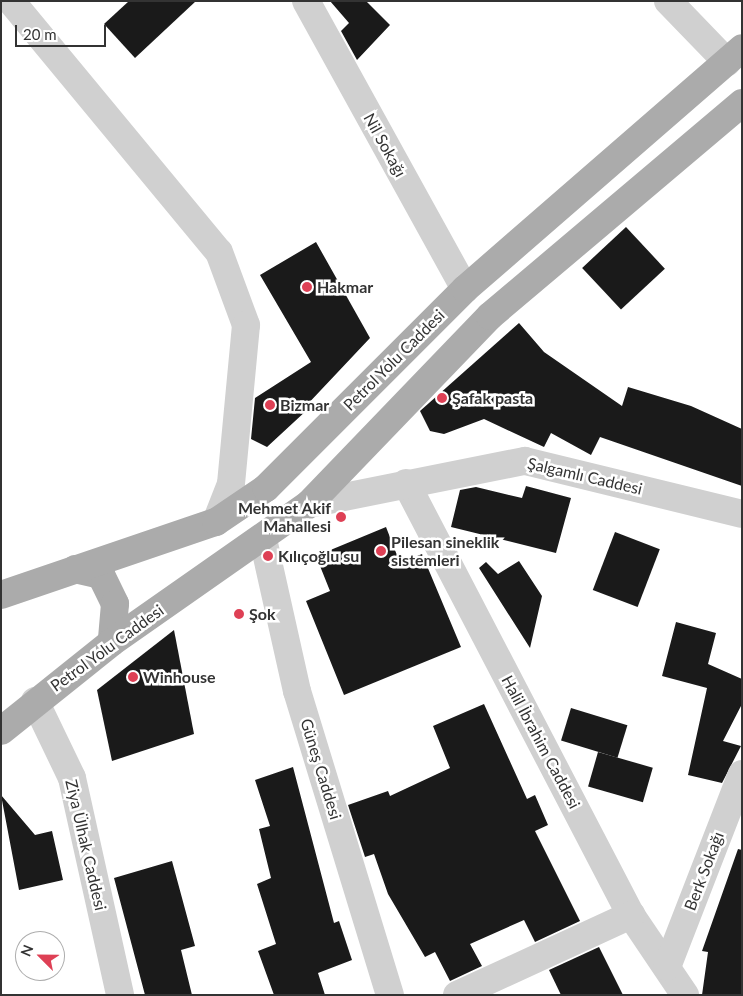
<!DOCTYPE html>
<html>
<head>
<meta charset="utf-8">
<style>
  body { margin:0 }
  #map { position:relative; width:743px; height:996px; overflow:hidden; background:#fff; font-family:Lato,sans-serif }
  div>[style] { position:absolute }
  .building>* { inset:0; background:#1a1a1a; transform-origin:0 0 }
  .minor>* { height:28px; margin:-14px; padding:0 14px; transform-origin:14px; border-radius:14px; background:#d0d0d0 }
  .major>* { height:28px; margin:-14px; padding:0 14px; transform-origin:14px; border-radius:14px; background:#ababab }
  .dots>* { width:14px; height:14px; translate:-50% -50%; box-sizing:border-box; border:2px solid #fff; border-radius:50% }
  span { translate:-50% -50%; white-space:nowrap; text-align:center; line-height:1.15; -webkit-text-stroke:5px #fff; paint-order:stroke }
  .street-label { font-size:16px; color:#333 }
  .poi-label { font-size:16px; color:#333; font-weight:700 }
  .left { translate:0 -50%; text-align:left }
  .right { translate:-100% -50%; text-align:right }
  .frame { position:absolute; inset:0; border:2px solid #333; pointer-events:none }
  .north { position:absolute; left:15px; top:931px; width:50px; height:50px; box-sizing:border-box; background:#fff; border:1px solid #adadad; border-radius:50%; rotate:293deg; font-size:14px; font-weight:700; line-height:20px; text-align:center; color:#333 }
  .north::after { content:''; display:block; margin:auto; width:18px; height:22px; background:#de4055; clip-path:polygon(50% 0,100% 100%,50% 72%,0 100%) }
  .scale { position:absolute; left:15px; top:25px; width:91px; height:22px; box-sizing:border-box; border:2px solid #333; border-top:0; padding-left:6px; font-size:15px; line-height:18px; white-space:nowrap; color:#333; -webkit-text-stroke:4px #fff; paint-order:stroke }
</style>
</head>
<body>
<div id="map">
  <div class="building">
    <div style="clip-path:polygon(129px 1px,196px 1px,135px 58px,104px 24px)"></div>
    <div style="clip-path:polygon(330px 1px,366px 1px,390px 25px,357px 60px,341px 31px,349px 23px)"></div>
    <div style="left:626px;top:227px;width:57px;height:60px;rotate:47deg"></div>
    <div style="clip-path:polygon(316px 242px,370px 338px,304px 408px,307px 410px,267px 447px,251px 439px,255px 398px,311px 362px,260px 275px)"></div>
    <div style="clip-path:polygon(519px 323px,544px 352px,622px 406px,628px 387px,691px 406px,742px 429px,742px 486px,600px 437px,591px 455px,551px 433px,544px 447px,484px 419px,444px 434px,430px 431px,420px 411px)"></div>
    <div style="clip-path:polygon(526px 486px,571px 498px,556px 553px,451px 527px,460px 490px,476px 487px,522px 498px)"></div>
    <div style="clip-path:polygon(386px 527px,400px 563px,422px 554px,461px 647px,344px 695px,306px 601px,330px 591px,316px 556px)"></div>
    <div style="left:615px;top:532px;width:48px;height:62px;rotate:21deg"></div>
    <div style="clip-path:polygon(519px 561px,542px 596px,530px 648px,479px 568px,486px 562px,498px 574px)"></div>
    <div style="clip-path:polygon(676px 622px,716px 633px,708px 664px,742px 679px,742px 704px,723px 741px,741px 746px,722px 783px,688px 775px,707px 688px,662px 676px)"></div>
    <div style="clip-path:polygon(174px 630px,194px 734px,112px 761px,97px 690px)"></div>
    <div style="clip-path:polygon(484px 704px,527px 799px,535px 795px,548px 825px,535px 831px,580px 921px,535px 942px,524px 920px,470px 944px,482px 966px,450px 981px,435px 952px,425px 957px,388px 894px,374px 854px,365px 857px,348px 805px,388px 791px,390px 796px,450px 768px,433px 726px)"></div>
    <div style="left:571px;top:708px;width:59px;height:34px;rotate:17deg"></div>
    <div style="left:598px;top:752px;width:57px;height:36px;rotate:16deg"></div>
    <div style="clip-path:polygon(293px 767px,334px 923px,339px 921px,352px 960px,318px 973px,325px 995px,274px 995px,258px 951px,276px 944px,257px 884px,271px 878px,259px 829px,270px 826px,255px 780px)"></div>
    <div style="clip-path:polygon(1px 795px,35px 835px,52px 831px,63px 880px,19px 890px)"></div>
    <div style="clip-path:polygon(738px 849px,742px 850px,742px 995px,702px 995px,708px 952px,702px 951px)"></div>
    <div style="clip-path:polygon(172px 861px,195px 946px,181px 950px,192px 995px,145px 995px,114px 878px)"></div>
    <div style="clip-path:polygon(599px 947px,623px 995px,561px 995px,549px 970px)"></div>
  </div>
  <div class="minor">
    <div style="left:11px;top:1px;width:326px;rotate:50.4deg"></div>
    <div style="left:219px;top:252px;width:78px;rotate:69.7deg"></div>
    <div style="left:246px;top:325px;width:160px;rotate:95.4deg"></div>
    <div style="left:231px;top:484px;width:41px;rotate:111.5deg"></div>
    <div style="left:306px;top:1px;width:329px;rotate:61.1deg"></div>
    <div style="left:668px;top:1px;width:85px;rotate:46deg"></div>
    <div style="left:406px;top:483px;width:487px;rotate:62.5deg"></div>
    <div style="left:631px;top:915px;width:97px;rotate:56deg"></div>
    <div style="left:309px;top:504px;width:220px;rotate:-11.3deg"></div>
    <div style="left:525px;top:461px;width:223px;rotate:13.7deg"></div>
    <div style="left:263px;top:539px;width:156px;rotate:77.4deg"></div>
    <div style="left:297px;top:691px;width:318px;rotate:73deg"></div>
    <div style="left:35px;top:701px;width:85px;rotate:64.3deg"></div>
    <div style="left:72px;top:778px;width:222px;rotate:77.5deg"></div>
    <div style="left:667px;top:967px;width:207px;rotate:-68.8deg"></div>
    <div style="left:457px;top:995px;width:192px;rotate:-24.7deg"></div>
  </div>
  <div class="major">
    <div style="left:75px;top:569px;width:27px;rotate:13deg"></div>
    <div style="left:101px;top:575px;width:32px;rotate:64deg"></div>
    <div style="left:115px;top:604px;width:38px;rotate:95deg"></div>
    <div style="left:1px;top:595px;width:227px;rotate:-18.8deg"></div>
    <div style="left:216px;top:522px;width:60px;rotate:-34.2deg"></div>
    <div style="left:266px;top:488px;width:281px;rotate:-45deg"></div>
    <div style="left:465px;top:289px;width:367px;rotate:-41deg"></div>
    <div style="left:1px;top:731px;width:142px;rotate:-38.7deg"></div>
    <div style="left:112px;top:642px;width:241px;rotate:-35deg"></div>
    <div style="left:309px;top:504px;width:261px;rotate:-46.1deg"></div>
    <div style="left:490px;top:316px;width:330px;rotate:-40.2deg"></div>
  </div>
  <div class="dots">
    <div style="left:307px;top:287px;background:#de4055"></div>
    <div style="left:442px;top:398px;background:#de4055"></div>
    <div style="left:270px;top:405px;background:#de4055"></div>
    <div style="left:341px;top:517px;background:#de4055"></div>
    <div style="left:381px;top:551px;background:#de4055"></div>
    <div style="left:268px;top:556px;background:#de4055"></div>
    <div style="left:239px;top:614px;background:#de4055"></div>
    <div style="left:133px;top:677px;background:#de4055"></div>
  </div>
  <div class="street-label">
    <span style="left:385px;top:145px;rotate:61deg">Nil Sokağı</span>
    <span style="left:394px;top:360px;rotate:-45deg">Petrol Yolu Caddesi</span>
    <span style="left:585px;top:476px;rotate:13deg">Şalgamlı Caddesi</span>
    <span style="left:107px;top:648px;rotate:-36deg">Petrol Yolu Caddesi</span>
    <span style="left:541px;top:742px;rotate:62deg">Halil İbrahim Caddesi</span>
    <span style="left:321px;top:769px;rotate:73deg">Güneş Caddesi</span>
    <span style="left:86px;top:845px;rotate:77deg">Ziya Ülhak Caddesi</span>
    <span style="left:704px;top:871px;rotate:-69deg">Berk Sokağı</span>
  </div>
  <div class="poi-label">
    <span class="left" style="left:317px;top:287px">Hakmar</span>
    <span class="left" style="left:452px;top:398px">Şafak pasta</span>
    <span class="left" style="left:280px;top:405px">Bizmar</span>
    <span class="right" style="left:331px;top:517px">Mehmet Akif<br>Mahallesi</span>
    <span class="left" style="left:391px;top:551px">Pilesan sineklik<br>sistemleri</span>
    <span class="left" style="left:278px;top:556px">Kılıçoğlu su</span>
    <span class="left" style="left:249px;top:614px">Şok</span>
    <span class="left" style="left:143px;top:677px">Winhouse</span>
  </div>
  <div class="frame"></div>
  <div class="north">N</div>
  <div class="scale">20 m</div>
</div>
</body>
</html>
